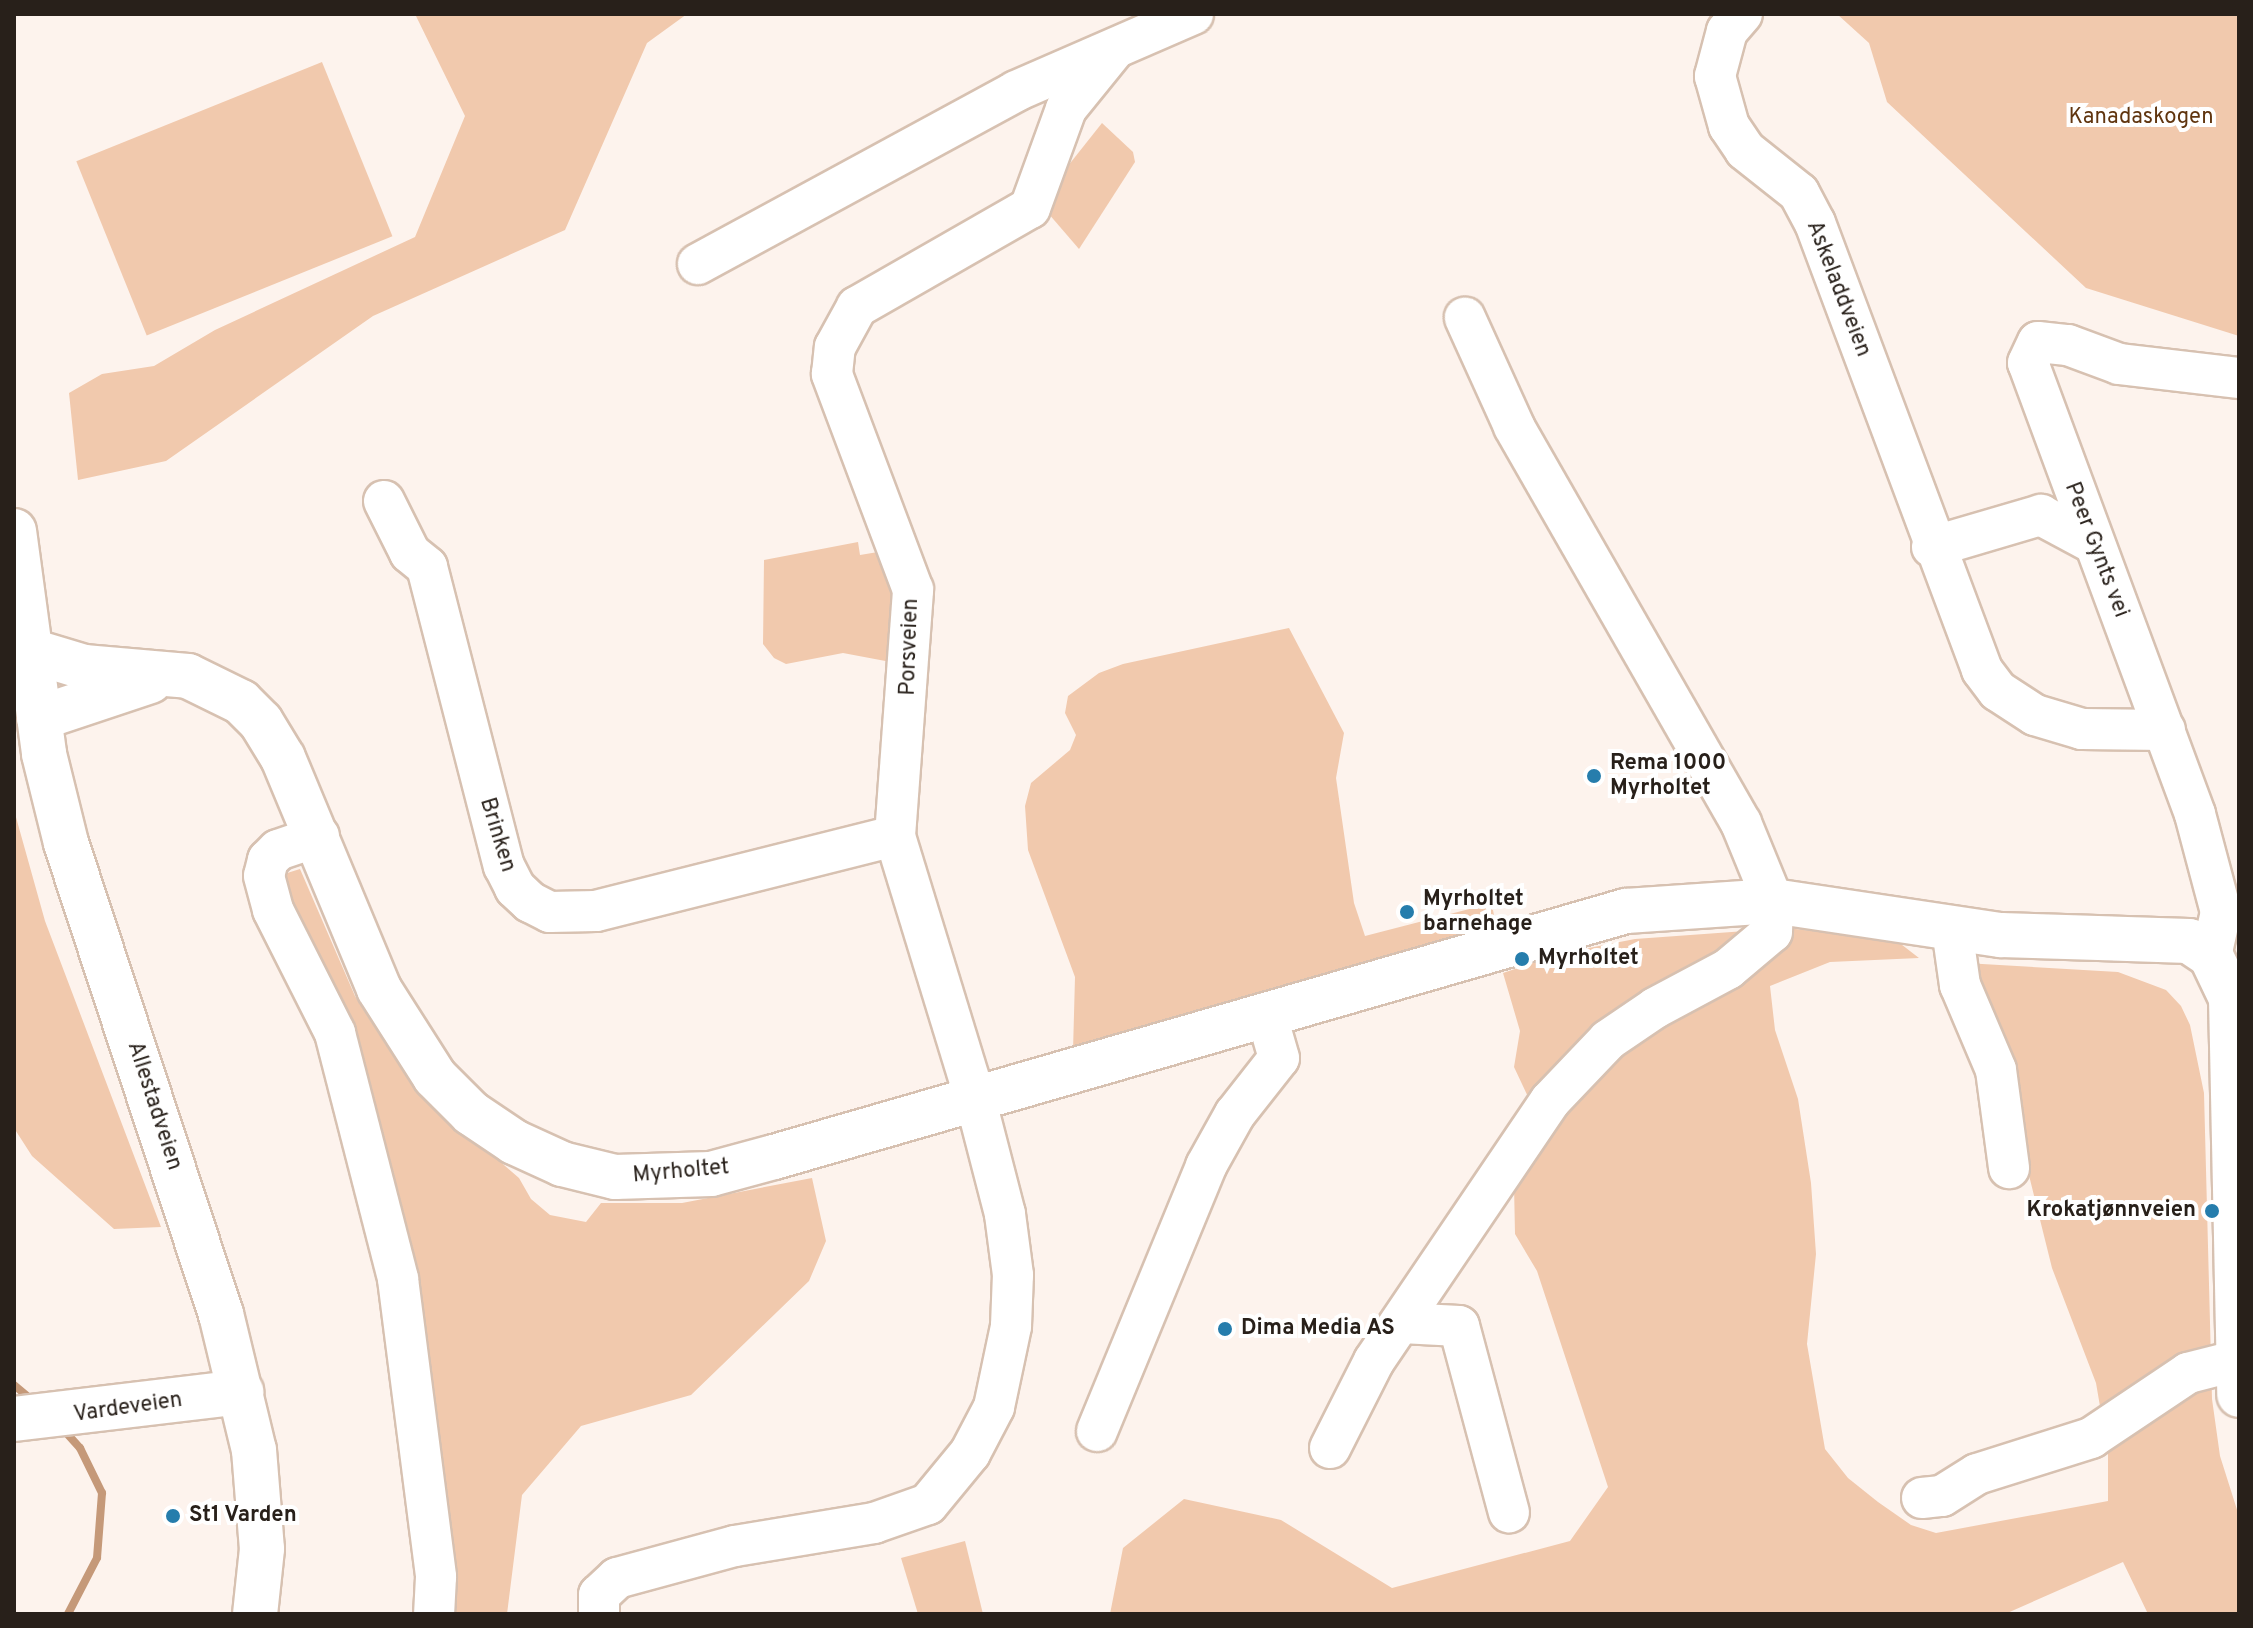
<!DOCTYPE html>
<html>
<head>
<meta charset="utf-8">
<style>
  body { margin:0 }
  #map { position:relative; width:2253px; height:1628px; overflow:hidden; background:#fdf3ed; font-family:Overpass,sans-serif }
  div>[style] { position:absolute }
  .green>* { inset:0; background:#f1c9ad; transform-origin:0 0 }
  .stream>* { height:8px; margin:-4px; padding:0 4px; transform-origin:4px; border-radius:4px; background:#c59979 }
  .roads { filter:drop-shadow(2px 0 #d7c1b1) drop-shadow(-2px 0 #d7c1b1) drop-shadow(0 2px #d7c1b1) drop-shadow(0 -2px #d7c1b1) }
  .minor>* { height:40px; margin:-20px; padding:0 20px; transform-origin:20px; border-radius:20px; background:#fff }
  .major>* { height:44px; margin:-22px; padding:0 22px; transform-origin:22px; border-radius:22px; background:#fff }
  .dots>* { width:22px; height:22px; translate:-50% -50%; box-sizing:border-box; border:4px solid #fff; border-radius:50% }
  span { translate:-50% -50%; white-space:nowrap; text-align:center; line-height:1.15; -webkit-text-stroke:8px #fff; paint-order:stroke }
  .park-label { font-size:22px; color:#60350f }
  .street-label { font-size:22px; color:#28201a }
  .poi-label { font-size:22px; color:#28201a; font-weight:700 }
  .left { translate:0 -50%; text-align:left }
  .right { translate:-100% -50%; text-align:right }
  .frame { position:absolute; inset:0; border:16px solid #28201a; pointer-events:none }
</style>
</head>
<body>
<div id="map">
  <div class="green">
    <div style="clip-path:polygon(415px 14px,687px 14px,647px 43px,565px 230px,373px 316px,166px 461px,78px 480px,69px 393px,102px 374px,154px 366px,215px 330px,415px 237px,465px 116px)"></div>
    <div style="clip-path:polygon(1837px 14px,2239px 14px,2239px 336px,2086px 288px,1887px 102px,1869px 43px)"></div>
    <div style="left:322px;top:62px;width:188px;height:265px;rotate:68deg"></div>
    <div style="clip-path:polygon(1102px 123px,1133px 152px,1135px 162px,1079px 249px,1048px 213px,1052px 186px)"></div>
    <div style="clip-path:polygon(858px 542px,860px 555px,884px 551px,896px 605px,896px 663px,843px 653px,786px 664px,774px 658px,763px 644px,764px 560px)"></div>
    <div style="clip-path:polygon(1289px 628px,1344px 733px,1336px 778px,1354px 903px,1365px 936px,1481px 906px,1493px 910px,1496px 926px,1073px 1051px,1075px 977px,1028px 850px,1025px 806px,1031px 783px,1070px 750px,1076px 735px,1065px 713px,1068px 696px,1099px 673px,1123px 664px)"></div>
    <div style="clip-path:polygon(14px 810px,45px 921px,161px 1227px,114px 1229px,32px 1156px,14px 1128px)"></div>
    <div style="clip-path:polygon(300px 869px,355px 996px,392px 1054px,431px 1101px,519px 1178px,531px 1199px,550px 1215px,586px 1222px,601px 1203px,682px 1203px,812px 1178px,826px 1241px,809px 1281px,691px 1395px,581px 1426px,522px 1495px,507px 1614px,449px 1614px,448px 1553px,284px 874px)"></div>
    <div style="clip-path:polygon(1787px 928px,1897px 941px,1919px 958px,1830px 962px,1770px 986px,1775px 1030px,1798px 1099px,1811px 1183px,1816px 1254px,1807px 1344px,1825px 1449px,1848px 1478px,1878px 1502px,1911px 1525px,1936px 1533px,2108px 1501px,2108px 1453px,2096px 1383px,2052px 1268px,2012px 1107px,1965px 963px,2118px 972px,2166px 990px,2181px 1006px,2190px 1025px,2204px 1093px,2212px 1399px,2220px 1456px,2239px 1516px,2239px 1614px,2148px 1614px,2123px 1562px,2005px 1614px,1110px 1614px,1123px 1548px,1184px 1499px,1281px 1520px,1392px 1588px,1570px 1541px,1608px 1487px,1537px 1271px,1515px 1234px,1514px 1185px,1544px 1131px,1514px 1067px,1520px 1031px,1503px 973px,1563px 953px,1635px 939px)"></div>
    <div style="clip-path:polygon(965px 1541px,983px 1614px,918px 1614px,901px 1558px)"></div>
  </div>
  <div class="stream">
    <div style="left:14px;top:1385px;width:23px;rotate:40deg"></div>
    <div style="left:62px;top:1428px;width:27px;rotate:48deg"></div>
    <div style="left:80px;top:1448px;width:50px;rotate:63.9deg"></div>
    <div style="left:102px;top:1493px;width:65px;rotate:94.4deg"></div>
    <div style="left:97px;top:1558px;width:63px;rotate:117.4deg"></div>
  </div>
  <div class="roads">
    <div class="minor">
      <div style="left:1742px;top:14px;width:23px;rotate:131deg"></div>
      <div style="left:1727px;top:31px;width:47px;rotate:104.9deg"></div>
      <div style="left:1715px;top:76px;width:52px;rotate:74.4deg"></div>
      <div style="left:1729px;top:126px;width:29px;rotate:56deg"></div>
      <div style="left:1745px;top:150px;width:69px;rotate:38.5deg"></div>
      <div style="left:1799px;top:193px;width:34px;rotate:62deg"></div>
      <div style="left:1815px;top:223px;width:477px;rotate:69.5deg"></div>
      <div style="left:1982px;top:670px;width:26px;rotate:53deg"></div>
      <div style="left:1998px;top:691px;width:44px;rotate:33deg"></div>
      <div style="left:2035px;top:715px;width:49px;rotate:16.6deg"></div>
      <div style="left:2082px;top:729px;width:83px;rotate:0.7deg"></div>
      <div style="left:698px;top:264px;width:362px;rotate:-28.5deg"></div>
      <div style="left:1016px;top:91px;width:193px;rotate:-23.5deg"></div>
      <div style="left:384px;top:501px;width:58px;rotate:63.4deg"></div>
      <div style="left:410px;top:553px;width:22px;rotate:39deg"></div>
      <div style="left:427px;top:567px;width:309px;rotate:75.6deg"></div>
      <div style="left:504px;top:866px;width:25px;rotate:63deg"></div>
      <div style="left:515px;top:888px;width:21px;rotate:43deg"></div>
      <div style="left:530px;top:902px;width:22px;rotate:27deg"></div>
      <div style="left:550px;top:912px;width:46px;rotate:-1.2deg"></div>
      <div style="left:596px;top:911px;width:308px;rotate:-14.1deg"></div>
      <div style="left:1932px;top:547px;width:114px;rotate:-16.4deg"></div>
      <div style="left:2041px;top:515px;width:59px;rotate:28.3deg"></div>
      <div style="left:319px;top:836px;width:43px;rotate:161.1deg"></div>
      <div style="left:278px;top:850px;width:14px;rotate:135deg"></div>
      <div style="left:268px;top:860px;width:16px;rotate:104deg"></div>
      <div style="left:264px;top:876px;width:35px;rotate:75deg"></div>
      <div style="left:273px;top:910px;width:138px;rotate:63.2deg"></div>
      <div style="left:335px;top:1033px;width:254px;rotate:75.6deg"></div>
      <div style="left:398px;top:1279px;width:300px;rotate:82.7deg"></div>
      <div style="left:436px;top:1577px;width:37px;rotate:93deg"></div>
      <div style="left:1952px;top:929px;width:57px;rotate:81.9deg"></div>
      <div style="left:1960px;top:985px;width:92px;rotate:67deg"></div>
      <div style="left:1996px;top:1070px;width:99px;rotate:82.4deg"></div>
      <div style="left:2211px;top:956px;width:45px;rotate:-77.2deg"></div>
      <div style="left:2221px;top:912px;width:101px;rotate:-104.9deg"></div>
      <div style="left:2195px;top:814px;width:481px;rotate:-110.3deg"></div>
      <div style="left:2028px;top:363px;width:23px;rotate:-65deg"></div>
      <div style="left:2038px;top:342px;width:30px;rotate:6deg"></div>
      <div style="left:2068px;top:345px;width:54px;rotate:20.4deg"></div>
      <div style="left:2119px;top:364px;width:121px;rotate:6.7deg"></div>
      <div style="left:1402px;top:1323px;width:57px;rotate:3deg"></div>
      <div style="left:1459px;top:1326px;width:193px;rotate:75deg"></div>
      <div style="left:1097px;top:1431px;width:287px;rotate:-67.6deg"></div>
      <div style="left:1206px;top:1166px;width:60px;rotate:-60.9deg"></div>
      <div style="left:1235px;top:1114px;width:71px;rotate:-51.8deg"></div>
      <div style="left:1279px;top:1058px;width:47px;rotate:-106.1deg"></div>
      <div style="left:1330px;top:1448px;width:97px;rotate:-63.2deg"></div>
      <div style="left:1374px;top:1361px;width:314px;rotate:-55.9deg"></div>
      <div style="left:1550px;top:1101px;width:84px;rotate:-46.4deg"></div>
      <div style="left:1608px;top:1040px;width:57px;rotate:-34.2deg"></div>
      <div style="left:1655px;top:1008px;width:83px;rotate:-28.1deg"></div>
      <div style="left:1728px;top:969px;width:57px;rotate:-40.1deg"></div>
      <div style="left:1772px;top:932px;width:31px;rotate:-88deg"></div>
      <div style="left:1773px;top:901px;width:84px;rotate:-112.3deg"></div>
      <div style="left:1741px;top:823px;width:457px;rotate:-119.8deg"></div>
      <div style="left:1514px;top:426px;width:119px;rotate:-114.4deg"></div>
      <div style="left:1922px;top:1498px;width:20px;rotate:-6deg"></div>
      <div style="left:1942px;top:1496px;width:41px;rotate:-32.2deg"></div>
      <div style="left:1977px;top:1474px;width:120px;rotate:-17.5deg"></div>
      <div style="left:2091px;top:1438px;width:117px;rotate:-33.8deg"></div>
      <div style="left:2188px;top:1373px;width:49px;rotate:-14.3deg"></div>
      <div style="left:599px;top:1614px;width:19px;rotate:-90deg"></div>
      <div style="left:599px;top:1595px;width:25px;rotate:-43deg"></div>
      <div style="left:617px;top:1578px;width:122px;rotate:-15.2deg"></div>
      <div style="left:735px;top:1546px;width:141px;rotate:-9.4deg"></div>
      <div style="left:874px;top:1523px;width:57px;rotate:-19.4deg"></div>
      <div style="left:928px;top:1504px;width:66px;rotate:-50.5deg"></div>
      <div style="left:970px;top:1453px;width:52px;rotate:-62.4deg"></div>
      <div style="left:994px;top:1407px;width:83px;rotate:-78.1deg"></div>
      <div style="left:1011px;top:1326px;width:51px;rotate:-87.8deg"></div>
      <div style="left:1013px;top:1275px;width:62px;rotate:-97.5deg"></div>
      <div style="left:1005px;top:1214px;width:120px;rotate:-104.5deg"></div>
      <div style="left:975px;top:1098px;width:274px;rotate:-107deg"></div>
      <div style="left:895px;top:836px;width:247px;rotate:-85.8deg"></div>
      <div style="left:913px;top:590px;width:231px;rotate:-110.6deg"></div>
      <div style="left:832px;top:374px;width:27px;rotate:-84deg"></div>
      <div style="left:835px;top:347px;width:46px;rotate:-61.2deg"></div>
      <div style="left:857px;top:307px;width:199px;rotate:-29.8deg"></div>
      <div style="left:1030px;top:208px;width:105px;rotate:-70deg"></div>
      <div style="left:1066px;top:109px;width:75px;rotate:-51deg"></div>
    </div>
    <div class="major">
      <div style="left:14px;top:531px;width:225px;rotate:82.3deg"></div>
      <div style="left:44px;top:754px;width:92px;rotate:76.1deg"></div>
      <div style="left:66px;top:843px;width:496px;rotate:71.8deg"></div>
      <div style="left:221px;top:1314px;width:140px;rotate:76.4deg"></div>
      <div style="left:254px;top:1450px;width:99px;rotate:85.4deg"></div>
      <div style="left:262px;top:1549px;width:65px;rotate:96.1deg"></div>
      <div style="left:28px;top:650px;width:59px;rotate:16.9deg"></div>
      <div style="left:84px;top:667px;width:104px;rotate:4.9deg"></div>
      <div style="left:188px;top:676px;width:59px;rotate:26.1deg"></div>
      <div style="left:241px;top:702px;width:28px;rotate:45deg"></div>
      <div style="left:261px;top:722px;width:42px;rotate:58.6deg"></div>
      <div style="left:283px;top:758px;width:250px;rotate:67.4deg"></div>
      <div style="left:379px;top:989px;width:104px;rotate:57.5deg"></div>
      <div style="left:435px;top:1077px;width:51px;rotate:45deg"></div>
      <div style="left:471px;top:1113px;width:52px;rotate:34deg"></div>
      <div style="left:514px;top:1142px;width:53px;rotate:24.6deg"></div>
      <div style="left:562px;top:1164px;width:55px;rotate:13.8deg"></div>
      <div style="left:615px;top:1177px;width:96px;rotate:-1.8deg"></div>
      <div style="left:711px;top:1174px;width:65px;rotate:-15.1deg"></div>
      <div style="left:774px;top:1157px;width:887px;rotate:-16.11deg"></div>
      <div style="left:1626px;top:911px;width:147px;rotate:-3.9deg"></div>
      <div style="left:1773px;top:901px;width:231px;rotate:8.5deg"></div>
      <div style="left:2001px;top:935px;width:188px;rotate:1.8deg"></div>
      <div style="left:2189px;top:941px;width:27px;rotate:34deg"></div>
      <div style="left:2211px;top:956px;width:47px;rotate:64.5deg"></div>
      <div style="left:2231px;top:998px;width:397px;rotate:88.8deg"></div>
      <div style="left:39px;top:718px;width:117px;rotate:-18.4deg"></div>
      <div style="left:14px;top:1419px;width:229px;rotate:-6.8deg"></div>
    </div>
  </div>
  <div class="dots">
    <div style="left:1594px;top:776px;background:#267dac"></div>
    <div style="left:1407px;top:912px;background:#267dac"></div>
    <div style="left:1522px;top:959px;background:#267dac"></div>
    <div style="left:2212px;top:1211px;background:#267dac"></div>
    <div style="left:1225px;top:1329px;background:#267dac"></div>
    <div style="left:173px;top:1516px;background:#267dac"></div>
  </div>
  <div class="park-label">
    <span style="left:2141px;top:118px">Kanadaskogen</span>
  </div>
  <div class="street-label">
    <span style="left:1838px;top:289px;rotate:69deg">Askeladdveien</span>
    <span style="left:2096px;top:550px;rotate:69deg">Peer Gynts vei</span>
    <span style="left:910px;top:647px;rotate:-88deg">Porsveien</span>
    <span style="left:497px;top:835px;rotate:73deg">Brinken</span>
    <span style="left:154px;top:1106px;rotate:72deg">Allestadveien</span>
    <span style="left:681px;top:1172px;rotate:-5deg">Myrholtet</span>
    <span style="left:128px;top:1408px;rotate:-8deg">Vardeveien</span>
  </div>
  <div class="poi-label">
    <span class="left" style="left:1610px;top:776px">Rema 1000<br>Myrholtet</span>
    <span class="left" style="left:1423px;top:912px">Myrholtet<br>barnehage</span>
    <span class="left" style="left:1538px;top:959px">Myrholtet</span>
    <span class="right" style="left:2196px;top:1211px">Krokatjønnveien</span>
    <span class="left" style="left:1241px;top:1329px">Dima Media AS</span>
    <span class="left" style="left:189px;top:1516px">St1 Varden</span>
  </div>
  <div class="frame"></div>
</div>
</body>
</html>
